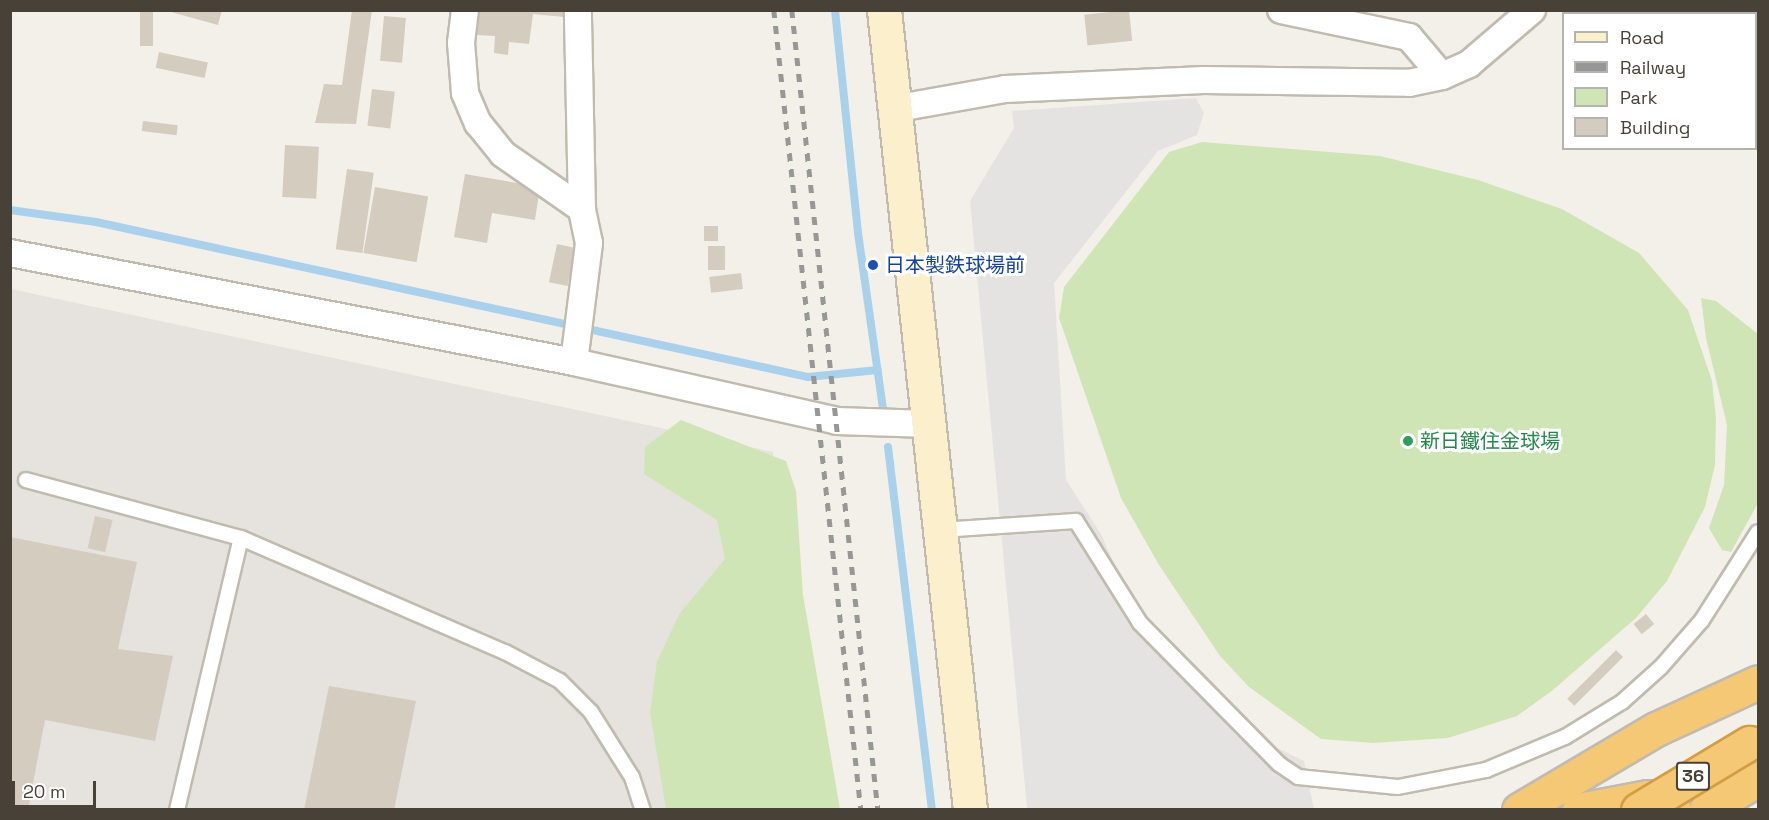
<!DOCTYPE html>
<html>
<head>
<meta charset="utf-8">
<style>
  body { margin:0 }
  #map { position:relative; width:1769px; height:820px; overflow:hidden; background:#f3f0e9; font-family:"Space Grotesk","Noto Sans JP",sans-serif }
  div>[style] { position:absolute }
  .industrial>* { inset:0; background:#e6e2de }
  .green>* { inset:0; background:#d0e5b5 }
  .parking>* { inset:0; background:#e5e3e1 }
  .stream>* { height:8px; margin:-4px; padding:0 4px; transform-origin:4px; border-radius:4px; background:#aad1ec }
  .building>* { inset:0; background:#d4ccbf; transform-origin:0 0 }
  .roads { filter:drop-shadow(2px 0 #c1bbaf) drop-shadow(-2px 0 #c1bbaf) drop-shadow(0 2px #c1bbaf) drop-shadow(0 -2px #c1bbaf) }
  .lane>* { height:14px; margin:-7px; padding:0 7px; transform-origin:7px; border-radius:7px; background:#fff }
  .street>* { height:26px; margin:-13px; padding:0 13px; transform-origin:13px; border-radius:13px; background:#fff }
  .secondary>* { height:33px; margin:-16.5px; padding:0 16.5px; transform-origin:16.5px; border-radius:16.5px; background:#fbefcc }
  .highway>* { height:33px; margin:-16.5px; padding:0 16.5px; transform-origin:16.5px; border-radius:16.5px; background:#f4c874 }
  .rail>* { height:4.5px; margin-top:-2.25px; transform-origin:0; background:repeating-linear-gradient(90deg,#979797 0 8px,transparent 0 16px) }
  .bridges { filter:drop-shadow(2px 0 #d39d44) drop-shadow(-2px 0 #d39d44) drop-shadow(0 2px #d39d44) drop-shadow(0 -2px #d39d44) }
  .highway-bridge>* { height:33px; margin:-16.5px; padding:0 16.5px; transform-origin:16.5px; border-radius:16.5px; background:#f4c874 }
  .dots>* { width:16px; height:16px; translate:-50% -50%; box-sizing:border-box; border:3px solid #fff; border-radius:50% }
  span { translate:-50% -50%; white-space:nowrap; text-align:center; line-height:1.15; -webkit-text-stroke:6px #fff; paint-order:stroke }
  .shield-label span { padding:2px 4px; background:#fff; border:2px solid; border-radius:4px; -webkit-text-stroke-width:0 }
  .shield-label { font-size:18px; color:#474138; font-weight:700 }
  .transit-label { font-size:20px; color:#164399 }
  .left { translate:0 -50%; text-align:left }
  .leisure-label { font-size:20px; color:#27864d }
  .frame { position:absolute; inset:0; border:12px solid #474138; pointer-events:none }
  .legend { position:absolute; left:1562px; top:12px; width:195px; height:138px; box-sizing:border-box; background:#fff; border:2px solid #b5b3af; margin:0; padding:8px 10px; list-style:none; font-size:18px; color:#474138 }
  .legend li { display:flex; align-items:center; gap:12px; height:30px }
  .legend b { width:30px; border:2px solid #b5b3af }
  .scale { position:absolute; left:12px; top:781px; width:84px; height:27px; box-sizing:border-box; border:3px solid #474138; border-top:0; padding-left:8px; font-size:18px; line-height:21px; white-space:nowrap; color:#474138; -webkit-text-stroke:4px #fff; paint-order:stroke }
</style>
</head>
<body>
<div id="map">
  <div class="industrial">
    <div style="clip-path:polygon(11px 289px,773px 452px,810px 809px,11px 810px)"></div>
  </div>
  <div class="green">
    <div style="clip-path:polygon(1202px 142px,1380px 156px,1478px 180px,1562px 209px,1639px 253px,1688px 310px,1712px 381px,1716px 418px,1715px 465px,1705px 507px,1667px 581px,1636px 618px,1553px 690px,1517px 716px,1448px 738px,1373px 743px,1321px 739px,1249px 687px,1220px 656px,1159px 565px,1121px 498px,1059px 318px,1064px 287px,1169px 152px)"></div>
    <div style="clip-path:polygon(1701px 298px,1716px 301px,1758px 334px,1758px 503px,1731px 552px,1722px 550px,1709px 528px,1724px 485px,1727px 425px,1706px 338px)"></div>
    <div style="clip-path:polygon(681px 420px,786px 461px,796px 491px,803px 595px,840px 809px,666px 809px,650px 713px,657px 661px,680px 613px,725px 559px,717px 520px,644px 474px,645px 447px)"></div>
  </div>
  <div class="parking">
    <div style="clip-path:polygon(1196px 98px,1204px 113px,1197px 135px,1158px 151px,1054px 283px,1066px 480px,1101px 534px,1130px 600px,1269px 744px,1304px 761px,1314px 809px,1027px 809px,970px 201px,1014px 128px,1012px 111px)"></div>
  </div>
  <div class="stream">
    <div style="left:835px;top:10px;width:224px;rotate:84.1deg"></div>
    <div style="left:858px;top:233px;width:178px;rotate:81.9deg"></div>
    <div style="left:10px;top:210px;width:87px;rotate:7.9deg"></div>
    <div style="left:96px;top:222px;width:729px;rotate:12.28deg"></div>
    <div style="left:808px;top:377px;width:70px;rotate:-5.7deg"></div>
    <div style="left:888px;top:447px;width:366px;rotate:83.1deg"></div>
  </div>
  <div class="building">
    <div style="left:140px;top:10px;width:13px;height:36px"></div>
    <div style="clip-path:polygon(164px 10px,222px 10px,218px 25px)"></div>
    <div style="clip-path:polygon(352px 10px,372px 10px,356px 124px,315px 123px,324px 84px,342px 85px)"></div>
    <div style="clip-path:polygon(480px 10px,565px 10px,564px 17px,533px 14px,529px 44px,509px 42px,508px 55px,494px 53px,495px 36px,477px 35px)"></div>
    <div style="left:1129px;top:10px;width:31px;height:45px;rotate:84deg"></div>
    <div style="left:384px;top:16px;width:22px;height:45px;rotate:5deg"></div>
    <div style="left:159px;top:52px;width:50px;height:16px;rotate:12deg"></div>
    <div style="left:372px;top:89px;width:23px;height:37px;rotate:7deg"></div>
    <div style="left:143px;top:121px;width:35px;height:10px;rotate:7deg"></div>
    <div style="left:285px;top:145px;width:34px;height:52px;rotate:3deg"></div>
    <div style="left:347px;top:169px;width:27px;height:81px;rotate:8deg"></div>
    <div style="clip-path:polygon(465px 174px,540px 187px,535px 220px,492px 213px,487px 243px,454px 237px)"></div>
    <div style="left:375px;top:187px;width:54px;height:67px;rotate:10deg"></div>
    <div style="left:704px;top:226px;width:14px;height:15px"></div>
    <div style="left:557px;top:244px;width:19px;height:39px;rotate:12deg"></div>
    <div style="left:708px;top:246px;width:17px;height:24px"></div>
    <div style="left:741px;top:273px;width:16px;height:32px;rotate:83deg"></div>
    <div style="left:95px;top:516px;width:18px;height:33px;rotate:13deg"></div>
    <div style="clip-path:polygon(10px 537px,137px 562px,118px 649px,173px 656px,155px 741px,45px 720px,28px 810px,10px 810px)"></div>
    <div style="left:1646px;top:614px;width:13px;height:16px;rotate:51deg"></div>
    <div style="left:1616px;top:650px;width:10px;height:69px;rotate:45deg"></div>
    <div style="clip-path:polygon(329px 686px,416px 701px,394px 810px,304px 810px)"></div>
  </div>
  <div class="roads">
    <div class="lane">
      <div style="left:26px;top:480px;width:223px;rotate:15.1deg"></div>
      <div style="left:241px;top:538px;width:288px;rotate:23.4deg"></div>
      <div style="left:505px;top:652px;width:62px;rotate:27.8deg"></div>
      <div style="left:560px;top:681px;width:44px;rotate:45deg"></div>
      <div style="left:591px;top:712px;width:77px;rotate:57.8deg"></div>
      <div style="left:632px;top:777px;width:35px;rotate:72deg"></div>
      <div style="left:940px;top:530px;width:136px;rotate:-3.8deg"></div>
      <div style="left:1076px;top:521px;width:120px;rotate:57.9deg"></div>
      <div style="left:1140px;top:623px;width:198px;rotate:45.4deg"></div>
      <div style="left:1279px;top:764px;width:23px;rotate:34deg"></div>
      <div style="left:1298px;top:777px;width:100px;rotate:5.7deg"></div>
      <div style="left:1398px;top:787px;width:90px;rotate:-10.9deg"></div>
      <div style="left:1486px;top:770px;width:86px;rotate:-22.7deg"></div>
      <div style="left:1565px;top:737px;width:67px;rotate:-31.6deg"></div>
      <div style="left:1622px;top:702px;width:52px;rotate:-41.9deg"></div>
      <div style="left:1661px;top:667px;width:62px;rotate:-48.9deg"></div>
      <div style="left:1702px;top:620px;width:104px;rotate:-57.5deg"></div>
      <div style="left:177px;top:810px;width:279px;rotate:-76.8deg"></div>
    </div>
    <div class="street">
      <div style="left:465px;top:10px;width:33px;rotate:97deg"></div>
      <div style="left:461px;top:43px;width:50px;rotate:85.4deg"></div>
      <div style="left:465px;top:93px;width:33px;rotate:67deg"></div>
      <div style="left:478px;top:123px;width:40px;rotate:51deg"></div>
      <div style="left:503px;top:154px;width:96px;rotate:34.8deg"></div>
      <div style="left:1281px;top:10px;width:131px;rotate:11.9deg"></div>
      <div style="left:1409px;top:37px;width:51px;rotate:49.8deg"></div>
      <div style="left:1692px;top:10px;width:6px;rotate:39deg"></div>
      <div style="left:1756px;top:57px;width:4px;rotate:56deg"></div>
      <div style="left:893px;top:109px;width:114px;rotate:-10.1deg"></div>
      <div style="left:1005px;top:89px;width:199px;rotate:-2.6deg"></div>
      <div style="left:1204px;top:80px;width:205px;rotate:0.8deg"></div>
      <div style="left:1409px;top:83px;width:34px;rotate:-12deg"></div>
      <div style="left:1442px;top:76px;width:30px;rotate:-24deg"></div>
      <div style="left:1469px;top:64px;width:83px;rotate:-40.6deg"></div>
      <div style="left:10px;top:253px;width:574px;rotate:10.94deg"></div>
      <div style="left:574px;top:362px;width:270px;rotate:12.6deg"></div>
      <div style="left:837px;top:421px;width:92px;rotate:1.9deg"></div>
      <div style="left:574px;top:362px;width:120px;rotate:-82.8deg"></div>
      <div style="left:589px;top:243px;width:35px;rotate:-102deg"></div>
      <div style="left:582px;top:209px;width:199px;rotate:-91.2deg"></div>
    </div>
    <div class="secondary">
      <div style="left:884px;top:10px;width:805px;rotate:83.86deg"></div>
    </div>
    <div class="highway">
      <div style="left:1519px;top:810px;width:159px;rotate:-30.6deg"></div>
      <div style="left:1656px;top:729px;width:112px;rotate:-24.7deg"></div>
      <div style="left:1579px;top:810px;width:70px;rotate:-10.7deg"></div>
      <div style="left:1648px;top:797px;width:29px;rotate:27deg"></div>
      <div style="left:1706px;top:810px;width:61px;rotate:-30.8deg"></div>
    </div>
  </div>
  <div class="rail">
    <div style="left:774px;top:10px;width:805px;rotate:83.79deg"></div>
    <div style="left:792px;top:10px;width:805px;rotate:83.86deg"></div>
  </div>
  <div class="bridges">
    <div class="highway-bridge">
      <div style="left:1638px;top:810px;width:130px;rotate:-31.1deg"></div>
    </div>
  </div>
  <div class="dots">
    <div style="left:873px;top:265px;background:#1a4fb4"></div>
    <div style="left:1408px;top:441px;background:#2e9e5b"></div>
  </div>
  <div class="shield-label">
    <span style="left:1693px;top:776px">36</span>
  </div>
  <div class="transit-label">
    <span class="left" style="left:885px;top:265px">日本製鉄球場前</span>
  </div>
  <div class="leisure-label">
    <span class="left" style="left:1420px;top:441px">新日鐵住金球場</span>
  </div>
  <div class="frame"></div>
  <ul class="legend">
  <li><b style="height:8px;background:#fbefcc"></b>Road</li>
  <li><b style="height:8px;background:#979797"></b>Railway</li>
  <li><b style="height:16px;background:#d0e5b5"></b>Park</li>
  <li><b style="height:16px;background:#d4ccbf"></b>Building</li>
  </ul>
  <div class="scale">20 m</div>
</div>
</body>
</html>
